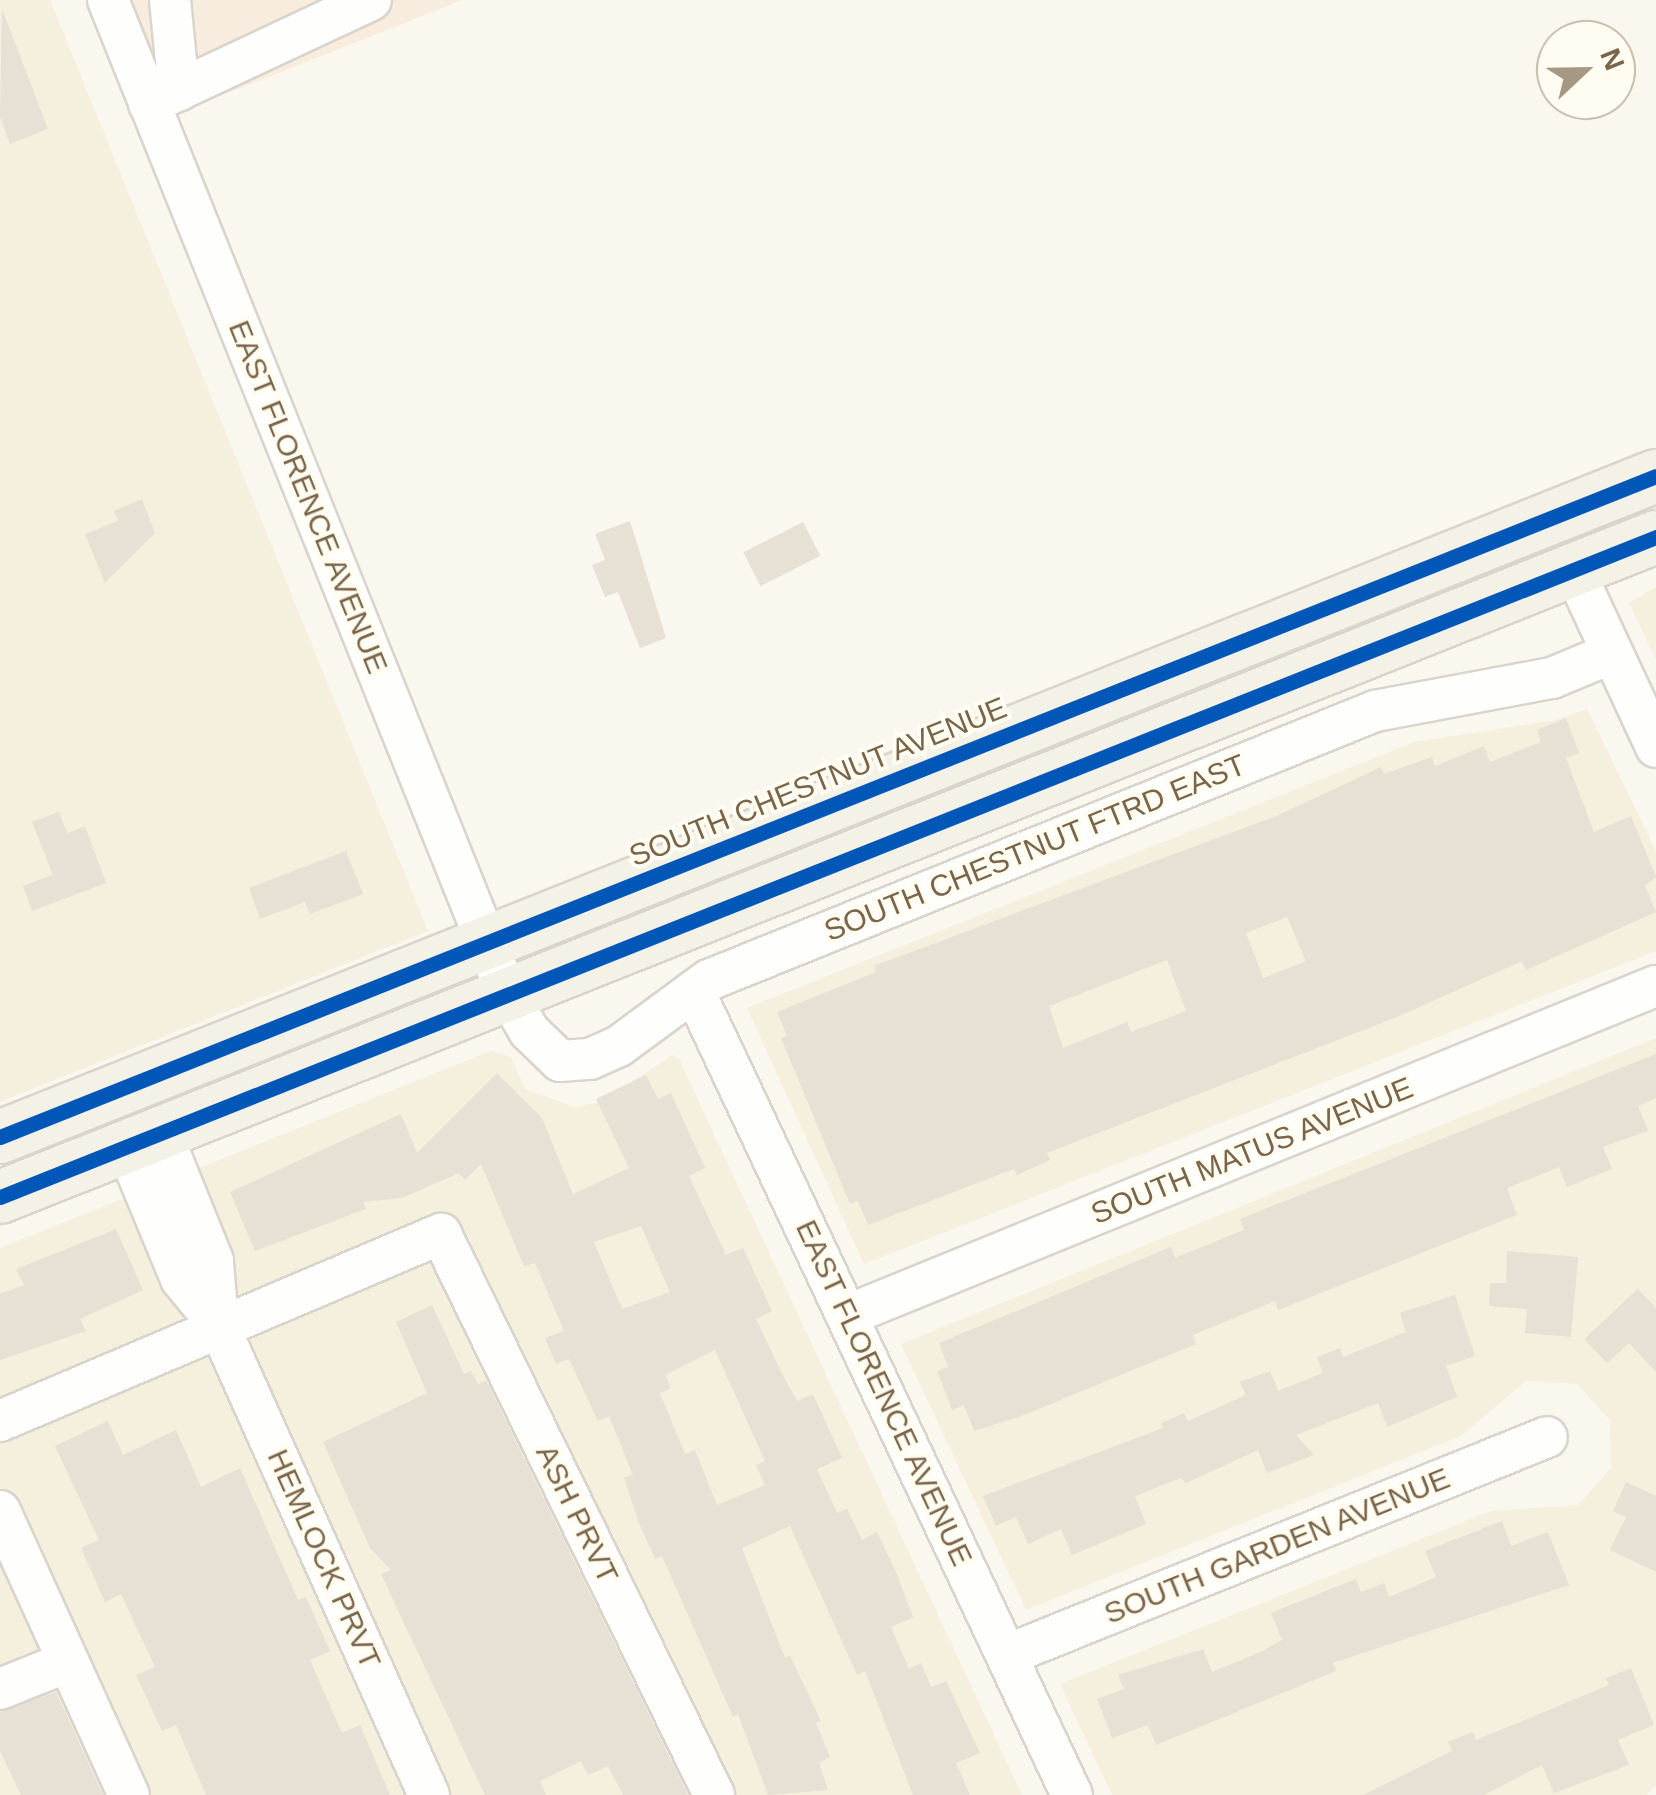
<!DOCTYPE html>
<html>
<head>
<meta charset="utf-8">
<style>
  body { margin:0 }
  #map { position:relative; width:1656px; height:1795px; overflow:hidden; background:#f9f7ee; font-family:Helvetica,sans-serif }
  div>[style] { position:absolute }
  .residential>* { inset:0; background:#f5efde }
  .commercial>* { inset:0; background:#f7ecde }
  .building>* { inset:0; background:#e6e0d5; transform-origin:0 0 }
  .roads { filter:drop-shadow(2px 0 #d9d4cc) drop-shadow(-2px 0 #d9d4cc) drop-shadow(0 2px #d9d4cc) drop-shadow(0 -2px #d9d4cc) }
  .minor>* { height:40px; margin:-20px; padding:0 20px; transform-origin:20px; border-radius:20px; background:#fefefc }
  .major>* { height:52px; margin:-26px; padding:0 26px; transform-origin:26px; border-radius:26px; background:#f4f1e6 }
  .cycleway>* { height:15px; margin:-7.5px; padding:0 7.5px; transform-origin:7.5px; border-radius:7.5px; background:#0057b8 }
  span { translate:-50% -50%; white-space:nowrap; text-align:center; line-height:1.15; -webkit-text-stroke:8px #fffcf1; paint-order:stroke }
  .street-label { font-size:30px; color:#7b654a }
  .north { position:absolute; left:1536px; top:20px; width:100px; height:100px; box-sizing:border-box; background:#fffcf1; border:2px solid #cac0ae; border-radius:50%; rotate:68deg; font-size:28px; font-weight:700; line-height:40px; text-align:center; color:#7b654a }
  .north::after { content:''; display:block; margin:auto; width:35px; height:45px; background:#a79883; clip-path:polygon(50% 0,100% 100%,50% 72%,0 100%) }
</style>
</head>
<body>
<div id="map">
  <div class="residential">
    <div style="clip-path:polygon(0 0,50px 0,428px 931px,0 1102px)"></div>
    <div style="clip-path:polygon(1656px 587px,1656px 660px,1629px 603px)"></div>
    <div style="clip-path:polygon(1587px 709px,1656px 851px,1656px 951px,864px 1264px,747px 1008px,1414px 742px,1556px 720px)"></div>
    <div style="clip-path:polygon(1656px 1038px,1656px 1786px,1646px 1795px,1112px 1795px,1060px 1684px,1491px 1511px,1578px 1505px,1611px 1468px,1610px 1420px,1577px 1384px,1526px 1381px,1461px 1436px,1026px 1610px,901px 1344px)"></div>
    <div style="clip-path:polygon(491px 1051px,511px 1057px,525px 1089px,575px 1107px,600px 1102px,673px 1055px,679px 1059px,1022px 1795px,0 1795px,0 1248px)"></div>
  </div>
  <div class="commercial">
    <div style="clip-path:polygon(123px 0,462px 0,170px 116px)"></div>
  </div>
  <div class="building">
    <div style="clip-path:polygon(2px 9px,48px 129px,10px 144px,0 117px)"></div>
    <div style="clip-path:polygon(142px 499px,155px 533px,105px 583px,85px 534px,118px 521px,114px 511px)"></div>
    <div style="clip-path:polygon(630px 521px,666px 638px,640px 648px,618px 592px,605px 597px,592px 565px,605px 560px,595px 534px)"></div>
    <div style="left:803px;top:522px;width:38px;height:67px;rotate:63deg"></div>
    <div style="clip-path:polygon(evenodd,1566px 718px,1579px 753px,1566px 758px,1594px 832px,1631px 816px,1656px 877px,1645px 886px,1656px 912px,1526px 970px,1522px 961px,1397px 1017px,1047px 1153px,1050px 1160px,1017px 1175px,1014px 1169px,868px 1225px,858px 1201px,850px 1204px,781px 1038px,787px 1036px,777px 1012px,876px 972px,874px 966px,1279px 815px,1381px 767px,1384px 774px,1432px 757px,1435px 766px,1484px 746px,1490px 762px,1541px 742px,1537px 730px,1566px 718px,1287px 917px,1306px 961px,1263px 978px,1246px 933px,1287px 917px,1566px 718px,1167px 960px,1186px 1011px,1131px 1032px,1127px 1022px,1063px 1048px,1049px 1006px,1167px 960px)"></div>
    <div style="clip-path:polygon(59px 812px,67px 833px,85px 826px,106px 883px,32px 911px,23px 886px,53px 875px,32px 822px)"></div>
    <div style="clip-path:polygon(346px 851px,363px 894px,310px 914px,305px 902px,260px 919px,249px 888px)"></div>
    <div style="clip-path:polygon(1656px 1054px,1656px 1098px,1638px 1106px,1648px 1131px,1603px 1147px,1612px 1169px,1567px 1187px,1559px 1167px,1507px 1188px,1517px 1215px,1278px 1310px,1275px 1301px,1193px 1335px,1196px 1344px,1019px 1417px,974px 1431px,964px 1405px,952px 1410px,937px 1371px,948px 1367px,939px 1343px,1171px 1247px,1175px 1258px,1244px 1230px,1240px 1219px)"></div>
    <div style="clip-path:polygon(evenodd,497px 1073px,542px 1118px,573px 1194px,629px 1168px,596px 1099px,646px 1075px,658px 1099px,671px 1093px,705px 1168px,689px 1176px,717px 1236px,726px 1255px,743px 1248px,772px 1311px,756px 1319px,779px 1368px,797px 1401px,813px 1394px,842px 1458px,817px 1469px,837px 1513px,847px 1509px,862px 1540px,877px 1532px,896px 1572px,913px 1617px,891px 1627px,909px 1669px,921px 1663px,931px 1687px,946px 1681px,980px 1753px,956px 1763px,970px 1795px,913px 1795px,865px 1671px,857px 1675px,790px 1526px,742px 1548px,785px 1658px,790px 1656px,821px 1721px,816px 1723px,830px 1757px,819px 1763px,828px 1790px,768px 1795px,738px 1714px,733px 1717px,662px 1556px,655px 1559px,639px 1523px,624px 1478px,633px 1475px,609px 1416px,598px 1421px,569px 1359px,556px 1364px,545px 1338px,564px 1331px,535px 1263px,524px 1266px,481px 1164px,465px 1180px,459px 1173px,402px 1198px,363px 1202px,366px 1209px,255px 1251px,230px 1192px,401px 1114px,417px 1153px,497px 1073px,641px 1226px,670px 1292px,622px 1309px,594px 1242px,641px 1226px,497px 1073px,715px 1350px,765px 1461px,756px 1465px,765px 1485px,717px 1505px,695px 1450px,685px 1454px,660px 1393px,671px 1388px,665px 1375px,715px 1350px)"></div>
    <div style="clip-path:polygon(116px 1229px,143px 1290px,80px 1319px,86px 1331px,0 1360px,0 1294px,24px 1285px,16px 1269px)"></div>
    <div style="clip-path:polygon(1507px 1251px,1578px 1257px,1571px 1337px,1525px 1333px,1527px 1309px,1489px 1306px,1490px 1283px,1506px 1283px)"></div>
    <div style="clip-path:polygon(1638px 1289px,1656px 1308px,1656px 1372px,1629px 1343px,1607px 1363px,1584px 1339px)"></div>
    <div style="clip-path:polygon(1455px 1295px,1475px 1356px,1446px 1366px,1457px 1397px,1387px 1427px,1378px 1403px,1296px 1435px,1314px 1455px,1267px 1473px,1258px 1450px,1186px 1483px,1181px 1478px,1135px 1496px,1146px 1524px,1072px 1555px,1061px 1529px,1028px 1544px,1016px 1517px,996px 1526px,983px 1496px,1163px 1428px,1161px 1423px,1184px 1413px,1188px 1421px,1246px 1395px,1240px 1382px,1270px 1371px,1278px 1391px,1323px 1373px,1317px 1357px,1340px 1348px,1343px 1357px,1406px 1332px,1400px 1313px)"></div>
    <div style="clip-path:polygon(432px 1305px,464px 1374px,471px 1371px,478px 1384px,486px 1380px,688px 1795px,623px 1795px,608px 1766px,588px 1775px,581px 1761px,540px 1781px,546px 1795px,485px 1795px,381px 1574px,391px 1570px,370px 1548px,323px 1442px,427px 1393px,396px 1322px)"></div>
    <div style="clip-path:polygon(108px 1421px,123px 1455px,176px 1430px,201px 1487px,240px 1468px,298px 1600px,306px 1597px,330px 1651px,310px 1660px,342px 1733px,360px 1725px,390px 1795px,206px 1795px,176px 1725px,162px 1731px,136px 1675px,155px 1667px,121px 1594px,105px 1602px,81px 1548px,99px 1540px,55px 1446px)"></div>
    <div style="clip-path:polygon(1626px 1482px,1656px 1496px,1656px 1572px,1610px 1550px,1626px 1517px,1613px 1511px)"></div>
    <div style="clip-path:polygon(1502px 1521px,1511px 1546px,1548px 1532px,1569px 1585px,1333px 1663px,1336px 1671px,1156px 1745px,1148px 1725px,1112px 1738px,1097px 1699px,1124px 1689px,1118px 1675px,1203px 1649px,1212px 1672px,1256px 1654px,1282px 1640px,1271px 1613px,1356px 1579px,1361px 1592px,1384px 1583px,1389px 1597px,1436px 1577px,1425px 1551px)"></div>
    <div style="clip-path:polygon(1631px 1668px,1654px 1725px,1618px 1740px,1629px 1765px,1554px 1793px,1542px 1765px,1484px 1795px,1363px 1795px,1452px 1751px,1448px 1742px,1473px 1732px,1476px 1740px,1609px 1685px,1606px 1678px)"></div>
    <div style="clip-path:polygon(56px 1692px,103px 1795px,21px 1795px,0 1751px,0 1712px)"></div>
  </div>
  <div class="roads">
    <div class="minor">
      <div style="left:108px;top:0;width:1070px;rotate:68.11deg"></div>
      <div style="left:507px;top:993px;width:44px;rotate:59.9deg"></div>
      <div style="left:529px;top:1031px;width:43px;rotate:44.1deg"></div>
      <div style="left:560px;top:1061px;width:30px;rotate:-4deg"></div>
      <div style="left:590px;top:1059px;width:32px;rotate:-24deg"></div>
      <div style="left:619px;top:1046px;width:112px;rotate:-36.3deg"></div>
      <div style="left:709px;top:980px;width:718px;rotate:-21.99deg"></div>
      <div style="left:1375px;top:711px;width:180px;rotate:-10.6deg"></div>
      <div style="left:1552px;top:678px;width:65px;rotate:-22.6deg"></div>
      <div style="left:170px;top:0;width:91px;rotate:84.4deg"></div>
      <div style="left:149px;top:104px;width:245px;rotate:-25.1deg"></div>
      <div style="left:1574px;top:570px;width:195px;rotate:65.1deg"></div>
      <div style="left:694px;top:991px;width:888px;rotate:64.82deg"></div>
      <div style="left:161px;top:1132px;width:139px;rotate:68deg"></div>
      <div style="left:213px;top:1261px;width:63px;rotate:85.5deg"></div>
      <div style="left:126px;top:1146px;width:144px;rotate:67.5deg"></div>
      <div style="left:181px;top:1279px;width:58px;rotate:50.6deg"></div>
      <div style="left:218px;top:1324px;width:516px;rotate:65.87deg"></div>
      <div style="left:848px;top:1315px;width:872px;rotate:-22.16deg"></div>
      <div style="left:0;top:1421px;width:479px;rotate:-23deg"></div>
      <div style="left:441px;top:1234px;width:624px;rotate:64.05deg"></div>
      <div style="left:0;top:1511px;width:312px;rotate:65.6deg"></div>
      <div style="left:1007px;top:1655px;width:582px;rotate:-21.98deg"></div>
      <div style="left:0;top:1689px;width:72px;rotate:-21.9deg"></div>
    </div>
    <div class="major">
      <div style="left:0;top:1137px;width:1783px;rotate:-21.76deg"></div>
      <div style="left:0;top:1197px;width:1783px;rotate:-21.73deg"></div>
    </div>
  </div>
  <div class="cycleway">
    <div style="left:0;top:1137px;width:1783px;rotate:-21.76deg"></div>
    <div style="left:0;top:1197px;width:1783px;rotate:-21.73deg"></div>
  </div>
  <div class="street-label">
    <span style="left:308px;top:497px;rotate:68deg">EAST FLORENCE AVENUE</span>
    <span style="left:818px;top:782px;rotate:-22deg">SOUTH CHESTNUT AVENUE</span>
    <span style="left:1035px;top:848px;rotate:-22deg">SOUTH CHESTNUT FTRD EAST</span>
    <span style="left:1252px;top:1151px;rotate:-22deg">SOUTH MATUS AVENUE</span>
    <span style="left:884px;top:1393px;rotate:65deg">EAST FLORENCE AVENUE</span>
    <span style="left:577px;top:1514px;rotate:64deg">ASH PRVT</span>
    <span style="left:1277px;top:1546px;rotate:-22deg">SOUTH GARDEN AVENUE</span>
    <span style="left:324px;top:1559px;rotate:66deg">HEMLOCK PRVT</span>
  </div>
  <div class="north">N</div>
</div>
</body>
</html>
